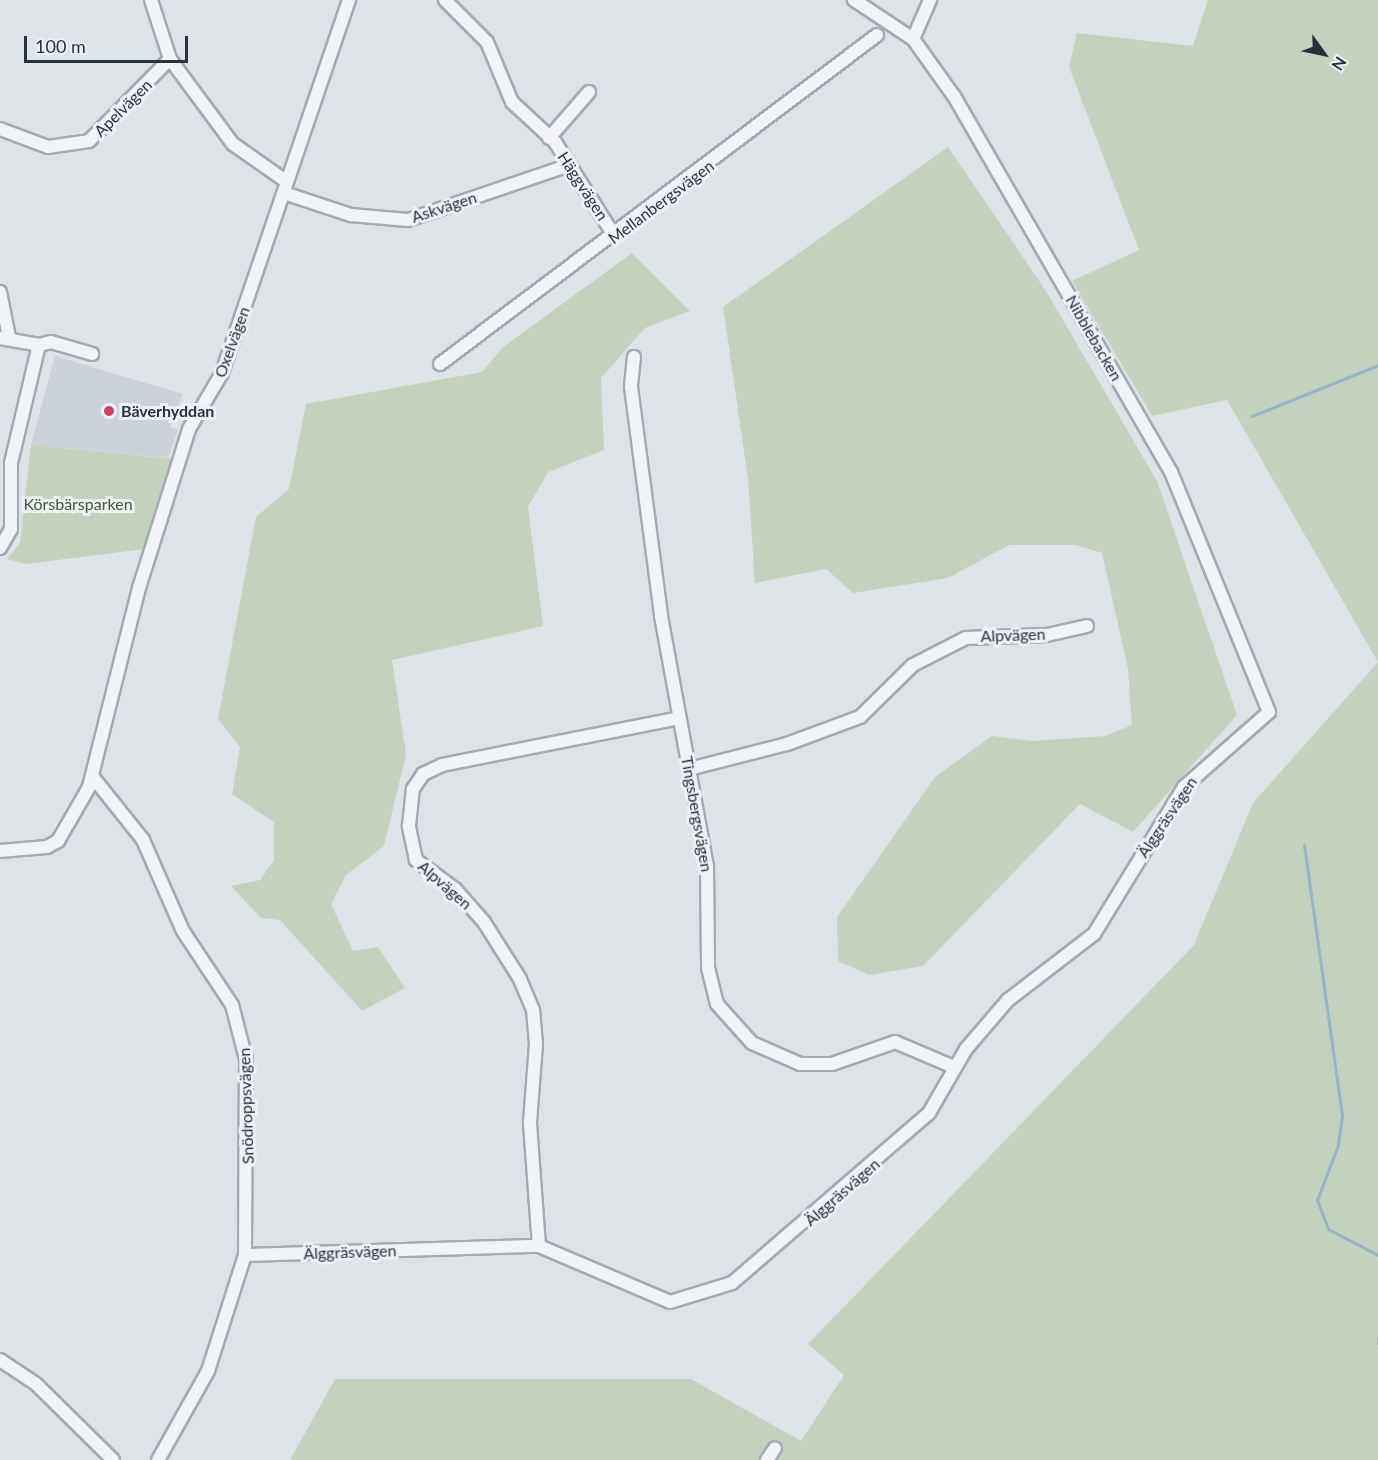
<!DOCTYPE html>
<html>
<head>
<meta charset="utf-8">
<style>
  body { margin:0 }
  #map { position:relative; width:1378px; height:1460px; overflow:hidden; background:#dee3e7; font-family:Lato,sans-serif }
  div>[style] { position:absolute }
  .built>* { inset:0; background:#ccd2d9 }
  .green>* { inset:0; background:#c5d1bf }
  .stream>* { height:3px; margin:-1.5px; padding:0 1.5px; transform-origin:1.5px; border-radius:1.5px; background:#99b3c7 }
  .roads { filter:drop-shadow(2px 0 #a4aab1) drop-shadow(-2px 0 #a4aab1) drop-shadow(0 2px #a4aab1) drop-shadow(0 -2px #a4aab1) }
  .street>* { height:12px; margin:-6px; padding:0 6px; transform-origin:6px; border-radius:6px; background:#f1f3f6 }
  .dots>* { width:16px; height:16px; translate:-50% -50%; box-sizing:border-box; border:3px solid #edf1f5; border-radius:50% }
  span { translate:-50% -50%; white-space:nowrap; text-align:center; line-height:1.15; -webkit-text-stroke:6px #edf1f5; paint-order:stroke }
  .street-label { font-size:16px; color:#28323e }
  .poi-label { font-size:16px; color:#28323e; font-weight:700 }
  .left { translate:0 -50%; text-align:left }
  .park-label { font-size:16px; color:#3f5935 }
  .north { position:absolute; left:1294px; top:24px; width:60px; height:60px; -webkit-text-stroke:4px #edf1f5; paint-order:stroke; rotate:123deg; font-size:16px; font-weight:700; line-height:24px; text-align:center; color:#28323e }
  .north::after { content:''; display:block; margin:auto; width:21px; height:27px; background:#28323e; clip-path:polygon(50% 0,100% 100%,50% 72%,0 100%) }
  .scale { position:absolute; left:24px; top:36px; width:164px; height:27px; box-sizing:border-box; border:3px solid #28323e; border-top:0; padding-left:8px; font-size:18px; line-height:21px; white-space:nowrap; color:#28323e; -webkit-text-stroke:4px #edf1f5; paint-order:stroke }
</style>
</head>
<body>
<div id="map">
  <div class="built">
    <div style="clip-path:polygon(55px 356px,183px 394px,170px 427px,178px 430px,168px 458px,31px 445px)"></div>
  </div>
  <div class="green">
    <div style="clip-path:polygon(1208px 0,1378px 0,1378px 1460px,290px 1460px,335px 1379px,691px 1379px,801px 1441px,844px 1375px,808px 1344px,1194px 945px,1253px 803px,1378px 662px,1227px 400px,1152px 416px,1072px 281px,1139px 250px,1069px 67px,1077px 33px,1193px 46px)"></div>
    <div style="clip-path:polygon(948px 147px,1046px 291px,1157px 481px,1237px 715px,1133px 832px,1080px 804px,923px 966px,869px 975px,838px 961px,837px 917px,935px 777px,992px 736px,1032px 741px,1105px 736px,1132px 725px,1128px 669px,1102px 553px,1076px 545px,1009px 545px,948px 578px,853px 593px,826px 569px,755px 583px,748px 479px,723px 307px)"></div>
    <div style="clip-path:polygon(632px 253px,690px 311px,645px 328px,601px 378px,604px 450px,548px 472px,528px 507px,543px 626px,392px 660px,406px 755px,384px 846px,346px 875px,331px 904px,353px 951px,378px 947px,405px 988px,362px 1011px,280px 920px,261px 918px,231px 886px,260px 880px,274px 860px,274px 822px,232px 794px,240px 747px,218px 719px,256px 517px,289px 489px,306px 404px,482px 372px,502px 348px)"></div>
    <div style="clip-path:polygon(31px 445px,173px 459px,145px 549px,26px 564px,7px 559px,20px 543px)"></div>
  </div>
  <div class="stream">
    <div style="left:1252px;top:416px;width:136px;rotate:-22deg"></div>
    <div style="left:1304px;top:845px;width:274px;rotate:82deg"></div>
    <div style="left:1342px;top:1116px;width:29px;rotate:98deg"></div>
    <div style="left:1338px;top:1145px;width:59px;rotate:110.9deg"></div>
    <div style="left:1317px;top:1200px;width:31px;rotate:69deg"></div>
    <div style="left:1328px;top:1229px;width:56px;rotate:27.5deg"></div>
    <div style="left:1378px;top:1337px;width:6px;rotate:90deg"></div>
  </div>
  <div class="roads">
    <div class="street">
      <div style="left:151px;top:0;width:62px;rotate:72.1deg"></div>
      <div style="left:170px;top:59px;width:106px;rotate:53.5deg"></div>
      <div style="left:233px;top:144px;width:66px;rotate:35.1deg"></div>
      <div style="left:445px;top:0;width:59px;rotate:45deg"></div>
      <div style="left:487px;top:42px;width:65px;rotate:67.4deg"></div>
      <div style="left:512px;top:102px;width:59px;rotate:42.9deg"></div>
      <div style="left:555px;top:142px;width:112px;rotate:57.7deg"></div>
      <div style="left:913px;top:39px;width:43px;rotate:-66.4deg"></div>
      <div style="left:0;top:129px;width:51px;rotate:20.6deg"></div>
      <div style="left:48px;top:147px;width:41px;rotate:-8.3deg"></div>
      <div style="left:89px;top:141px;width:115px;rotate:-45.4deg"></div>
      <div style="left:549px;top:138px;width:61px;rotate:-49deg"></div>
      <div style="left:284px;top:193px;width:71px;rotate:18.2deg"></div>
      <div style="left:351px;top:215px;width:57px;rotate:5deg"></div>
      <div style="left:408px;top:220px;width:168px;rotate:-18.8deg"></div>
      <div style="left:0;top:292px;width:46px;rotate:78.7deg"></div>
      <div style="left:0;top:338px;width:40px;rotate:10deg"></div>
      <div style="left:39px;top:345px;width:12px;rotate:-14deg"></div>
      <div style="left:51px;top:342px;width:43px;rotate:16.3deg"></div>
      <div style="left:634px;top:357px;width:30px;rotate:96deg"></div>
      <div style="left:631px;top:387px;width:231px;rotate:82.5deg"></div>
      <div style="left:661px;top:616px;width:254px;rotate:79.6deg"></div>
      <div style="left:707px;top:866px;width:102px;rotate:89.4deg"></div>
      <div style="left:708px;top:968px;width:37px;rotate:76deg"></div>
      <div style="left:717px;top:1004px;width:52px;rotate:48.1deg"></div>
      <div style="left:752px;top:1043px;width:52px;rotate:23.6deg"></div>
      <div style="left:800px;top:1064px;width:32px"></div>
      <div style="left:832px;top:1064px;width:67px;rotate:-19.2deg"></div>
      <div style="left:895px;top:1042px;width:64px;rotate:23deg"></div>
      <div style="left:440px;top:364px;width:547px;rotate:-36.97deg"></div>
      <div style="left:0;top:548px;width:22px;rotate:-60deg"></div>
      <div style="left:11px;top:529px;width:66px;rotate:-90deg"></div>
      <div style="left:11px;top:463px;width:121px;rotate:-76.7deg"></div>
      <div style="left:689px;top:769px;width:101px;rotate:-14.3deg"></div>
      <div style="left:787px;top:744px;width:78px;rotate:-20.3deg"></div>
      <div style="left:860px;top:717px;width:74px;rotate:-44.5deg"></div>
      <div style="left:913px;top:665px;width:59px;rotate:-27deg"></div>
      <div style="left:966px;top:638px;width:81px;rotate:-2.1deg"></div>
      <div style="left:1047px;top:635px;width:41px;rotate:-12.7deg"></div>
      <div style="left:92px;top:776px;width:82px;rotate:51.4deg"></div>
      <div style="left:143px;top:840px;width:99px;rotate:66.3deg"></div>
      <div style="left:183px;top:931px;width:89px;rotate:56.5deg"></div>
      <div style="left:232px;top:1005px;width:56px;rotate:75.5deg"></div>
      <div style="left:246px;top:1059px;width:196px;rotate:90.3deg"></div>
      <div style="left:245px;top:1255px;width:122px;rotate:107.7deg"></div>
      <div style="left:208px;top:1371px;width:102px;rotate:119.3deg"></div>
      <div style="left:0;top:851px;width:47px;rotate:-4.9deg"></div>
      <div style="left:47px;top:847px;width:13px;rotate:-29deg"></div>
      <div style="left:58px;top:841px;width:62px;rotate:-60.1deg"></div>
      <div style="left:89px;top:787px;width:205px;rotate:-75.9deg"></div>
      <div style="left:139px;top:588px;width:167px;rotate:-72.5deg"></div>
      <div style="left:189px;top:429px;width:65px;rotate:-59.5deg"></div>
      <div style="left:222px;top:373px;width:394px;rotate:-71.2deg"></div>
      <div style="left:539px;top:1246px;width:124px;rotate:-94.2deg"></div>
      <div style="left:530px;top:1122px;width:78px;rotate:-85.6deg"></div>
      <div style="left:536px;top:1044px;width:34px;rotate:-95deg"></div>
      <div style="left:533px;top:1010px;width:34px;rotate:-113deg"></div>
      <div style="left:520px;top:979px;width:67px;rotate:-122.3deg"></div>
      <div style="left:484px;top:922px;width:44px;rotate:-131.3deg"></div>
      <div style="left:455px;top:889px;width:49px;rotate:-143.4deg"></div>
      <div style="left:416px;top:860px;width:35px;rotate:-102deg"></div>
      <div style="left:409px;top:826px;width:37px;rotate:-84deg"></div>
      <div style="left:413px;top:789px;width:18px;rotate:-56deg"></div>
      <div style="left:423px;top:774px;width:21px;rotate:-25deg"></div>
      <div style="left:442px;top:765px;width:242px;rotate:-11.2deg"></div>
      <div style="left:245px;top:1255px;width:294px;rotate:-1.8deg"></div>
      <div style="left:539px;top:1246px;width:142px;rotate:23.1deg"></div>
      <div style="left:670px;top:1302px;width:65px;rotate:-17deg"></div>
      <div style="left:732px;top:1283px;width:260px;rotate:-40.8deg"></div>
      <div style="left:929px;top:1113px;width:74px;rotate:-60deg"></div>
      <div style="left:966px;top:1049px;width:65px;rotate:-49.4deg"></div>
      <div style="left:1008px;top:1000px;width:108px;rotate:-37.5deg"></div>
      <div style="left:1094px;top:934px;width:172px;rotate:-58.5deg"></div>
      <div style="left:1184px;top:787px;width:113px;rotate:-41.4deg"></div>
      <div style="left:1269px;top:712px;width:259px;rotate:-112.2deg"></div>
      <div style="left:1171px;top:472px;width:435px;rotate:-120deg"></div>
      <div style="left:953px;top:95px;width:69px;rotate:-125.5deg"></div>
      <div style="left:913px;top:39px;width:71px;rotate:-146.5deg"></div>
      <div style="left:0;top:1360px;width:43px;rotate:33.7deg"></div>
      <div style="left:36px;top:1384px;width:108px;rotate:44.6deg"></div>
      <div style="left:767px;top:1460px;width:14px;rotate:-56deg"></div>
    </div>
  </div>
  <div class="dots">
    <div style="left:109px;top:411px;background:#cb4463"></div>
  </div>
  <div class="street-label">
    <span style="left:123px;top:108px;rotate:-45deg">Apelvägen</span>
    <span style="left:583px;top:186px;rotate:57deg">Häggvägen</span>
    <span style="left:661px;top:202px;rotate:-37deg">Mellanbergsvägen</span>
    <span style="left:444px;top:207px;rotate:-18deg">Askvägen</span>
    <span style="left:1094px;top:338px;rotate:60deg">Nibblebacken</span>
    <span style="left:232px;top:342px;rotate:-70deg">Oxelvägen</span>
    <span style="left:1013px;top:635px;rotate:-2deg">Alpvägen</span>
    <span style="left:697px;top:814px;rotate:80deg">Tingsbergsvägen</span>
    <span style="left:1167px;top:817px;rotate:-56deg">Älggräsvägen</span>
    <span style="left:445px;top:885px;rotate:41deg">Alpvägen</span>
    <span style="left:246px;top:1106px;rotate:-92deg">Snödroppsvägen</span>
    <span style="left:842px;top:1192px;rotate:-41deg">Älggräsvägen</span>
    <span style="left:350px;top:1252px;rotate:-2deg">Älggräsvägen</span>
  </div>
  <div class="poi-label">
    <span class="left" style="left:121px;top:411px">Bäverhyddan</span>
  </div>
  <div class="park-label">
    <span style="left:78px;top:504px">Körsbärsparken</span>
  </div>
  <div class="north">N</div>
  <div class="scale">100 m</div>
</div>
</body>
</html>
